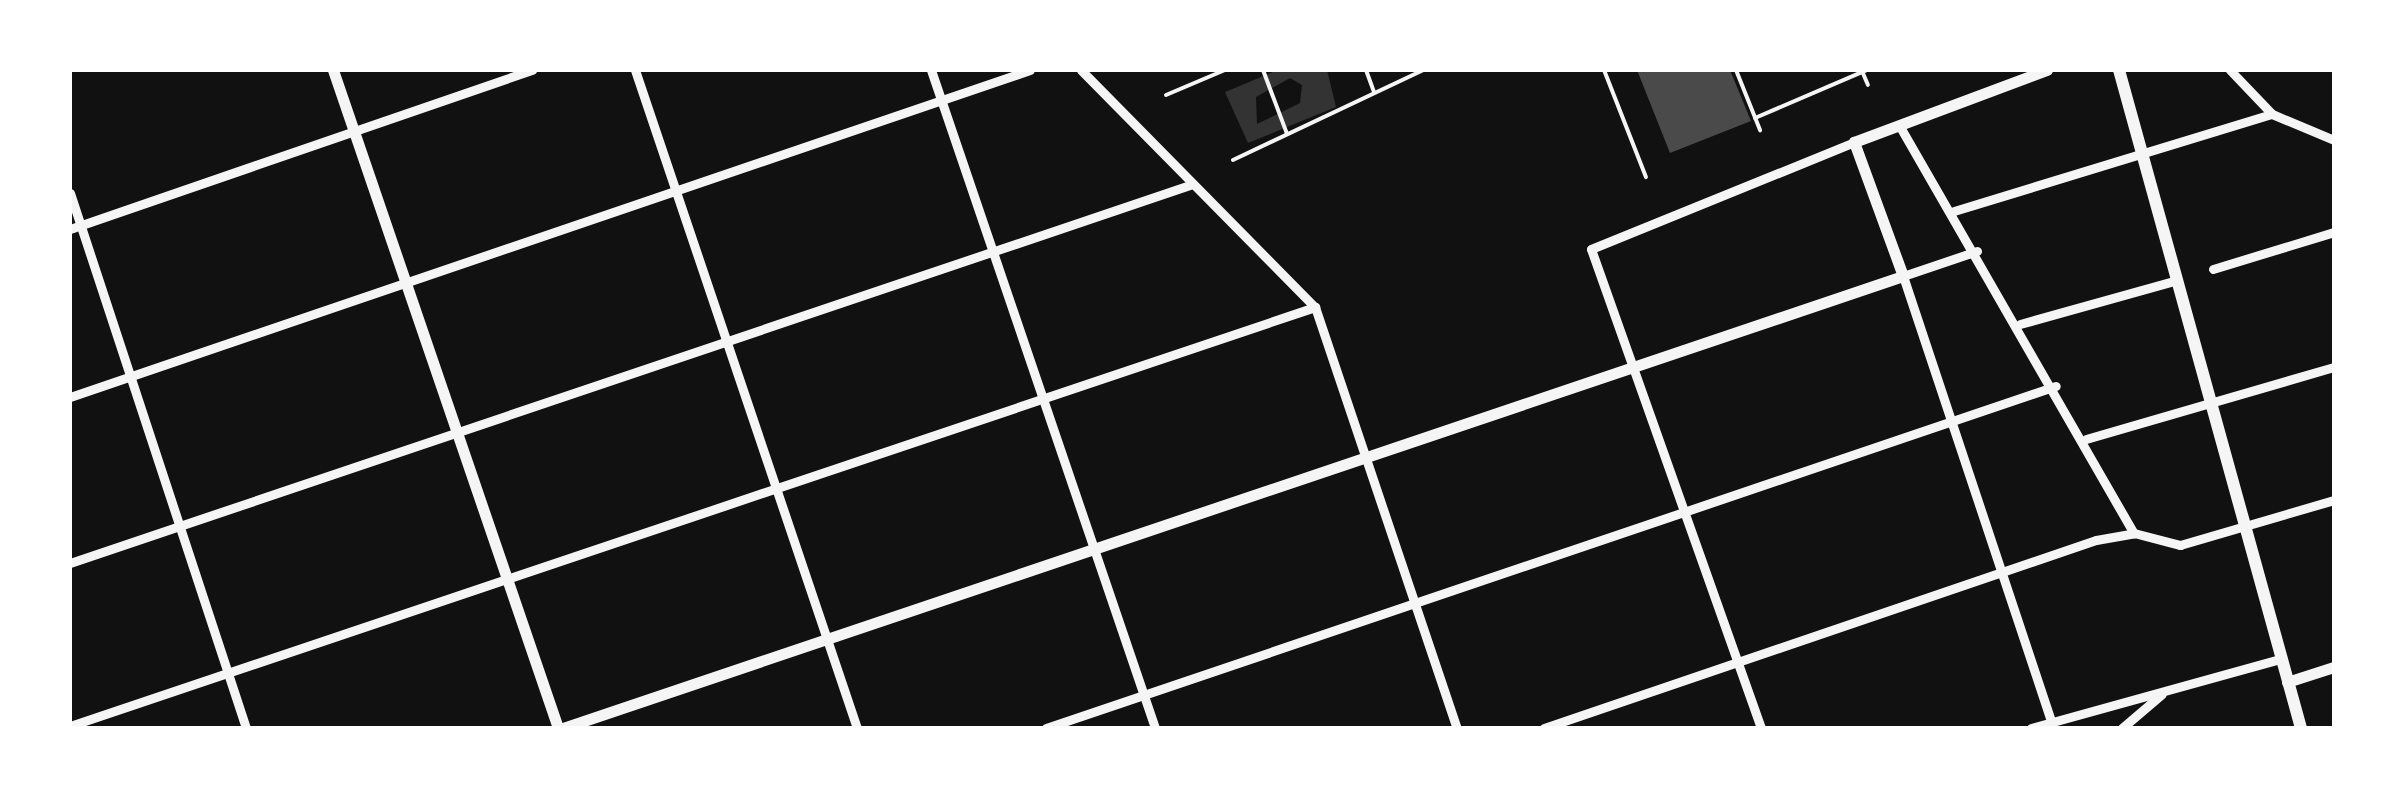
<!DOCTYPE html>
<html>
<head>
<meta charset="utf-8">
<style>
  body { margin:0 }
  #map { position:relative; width:2404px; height:798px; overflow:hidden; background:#111; font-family:Rubik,sans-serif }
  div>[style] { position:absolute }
  .water>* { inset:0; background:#333 }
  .building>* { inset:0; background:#4a4a4a }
  .path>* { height:4px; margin:-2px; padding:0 2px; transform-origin:2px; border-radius:2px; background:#f5f5f5 }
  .minor>* { height:9px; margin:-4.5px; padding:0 4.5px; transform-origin:4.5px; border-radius:4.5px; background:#f5f5f5 }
  .tertiary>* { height:11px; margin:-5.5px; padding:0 5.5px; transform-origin:5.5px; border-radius:5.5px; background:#f5f5f5 }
  .secondary>* { height:12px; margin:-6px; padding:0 6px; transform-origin:6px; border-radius:6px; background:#f5f5f5 }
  span { translate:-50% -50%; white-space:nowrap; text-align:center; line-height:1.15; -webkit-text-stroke:9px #fff; paint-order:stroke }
  .frame { position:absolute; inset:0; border:72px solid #fff; pointer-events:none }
</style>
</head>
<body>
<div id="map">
  <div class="water">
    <div style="clip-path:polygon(evenodd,1278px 70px,1327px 70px,1336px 107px,1248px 143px,1225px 92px,1278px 70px,1290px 78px,1302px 85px,1300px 103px,1257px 124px,1256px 97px,1290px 78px)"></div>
  </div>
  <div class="building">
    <div style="clip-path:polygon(1637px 70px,1730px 70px,1751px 121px,1670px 153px)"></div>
  </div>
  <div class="path">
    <div style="left:1263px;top:70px;width:68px;rotate:69.4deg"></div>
    <div style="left:1366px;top:70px;width:23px;rotate:70deg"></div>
    <div style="left:1604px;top:70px;width:115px;rotate:68.6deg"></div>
    <div style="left:1736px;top:70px;width:65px;rotate:68.2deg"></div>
    <div style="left:1862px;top:71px;width:15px;rotate:67deg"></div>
    <div style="left:1166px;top:95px;width:64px;rotate:-23deg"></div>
    <div style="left:1755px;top:118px;width:122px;rotate:-23.2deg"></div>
    <div style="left:1233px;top:160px;width:210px;rotate:-25.3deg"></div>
  </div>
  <div class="minor">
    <div style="left:635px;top:70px;width:694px;rotate:71.36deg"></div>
    <div style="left:931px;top:70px;width:695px;rotate:71.2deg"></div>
    <div style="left:1081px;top:70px;width:333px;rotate:45.4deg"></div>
    <div style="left:1315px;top:307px;width:444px;rotate:71.4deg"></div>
    <div style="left:2230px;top:70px;width:61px;rotate:46.3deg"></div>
    <div style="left:2272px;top:114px;width:67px;rotate:22.8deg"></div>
    <div style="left:1899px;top:125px;width:471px;rotate:60.1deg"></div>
    <div style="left:70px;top:193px;width:563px;rotate:71.79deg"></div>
    <div style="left:1954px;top:211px;width:332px;rotate:-17deg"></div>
    <div style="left:70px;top:229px;width:489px;rotate:-19deg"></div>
    <div style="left:1977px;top:251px;width:78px;rotate:161.3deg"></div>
    <div style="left:1903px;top:276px;width:470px;rotate:71.6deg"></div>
    <div style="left:2213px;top:269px;width:127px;rotate:-17deg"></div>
    <div style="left:2020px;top:324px;width:164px;rotate:-15.6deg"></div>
    <div style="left:70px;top:397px;width:1014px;rotate:-18.81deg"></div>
    <div style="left:2086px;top:439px;width:258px;rotate:-16.2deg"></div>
    <div style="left:70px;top:563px;width:1185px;rotate:-18.65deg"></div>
    <div style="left:70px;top:726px;width:1314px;rotate:-18.6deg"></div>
    <div style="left:1046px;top:728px;width:1066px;rotate:-18.71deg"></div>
    <div style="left:1544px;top:728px;width:583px;rotate:-18.81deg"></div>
    <div style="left:2096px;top:540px;width:39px;rotate:-10deg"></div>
    <div style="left:2134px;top:533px;width:48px;rotate:14.6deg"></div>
    <div style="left:2180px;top:545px;width:160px;rotate:-16.3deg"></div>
    <div style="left:1761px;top:728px;width:508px;rotate:-109.54deg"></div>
    <div style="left:1591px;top:249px;width:284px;rotate:-22.1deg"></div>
    <div style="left:2031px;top:728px;width:257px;rotate:-15.5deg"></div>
    <div style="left:2122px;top:728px;width:52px;rotate:-40.4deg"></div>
  </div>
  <div class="tertiary">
    <div style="left:333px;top:70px;width:695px;rotate:71.12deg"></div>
    <div style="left:2287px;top:682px;width:49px;rotate:-17.7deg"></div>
    <div style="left:563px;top:728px;width:1414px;rotate:-18.64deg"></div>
    <div style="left:1903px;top:276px;width:143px;rotate:-110.1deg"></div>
    <div style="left:1854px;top:142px;width:206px;rotate:-20.5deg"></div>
  </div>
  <div class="secondary">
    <div style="left:2119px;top:70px;width:683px;rotate:74.54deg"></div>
  </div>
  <div class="frame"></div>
</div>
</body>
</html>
